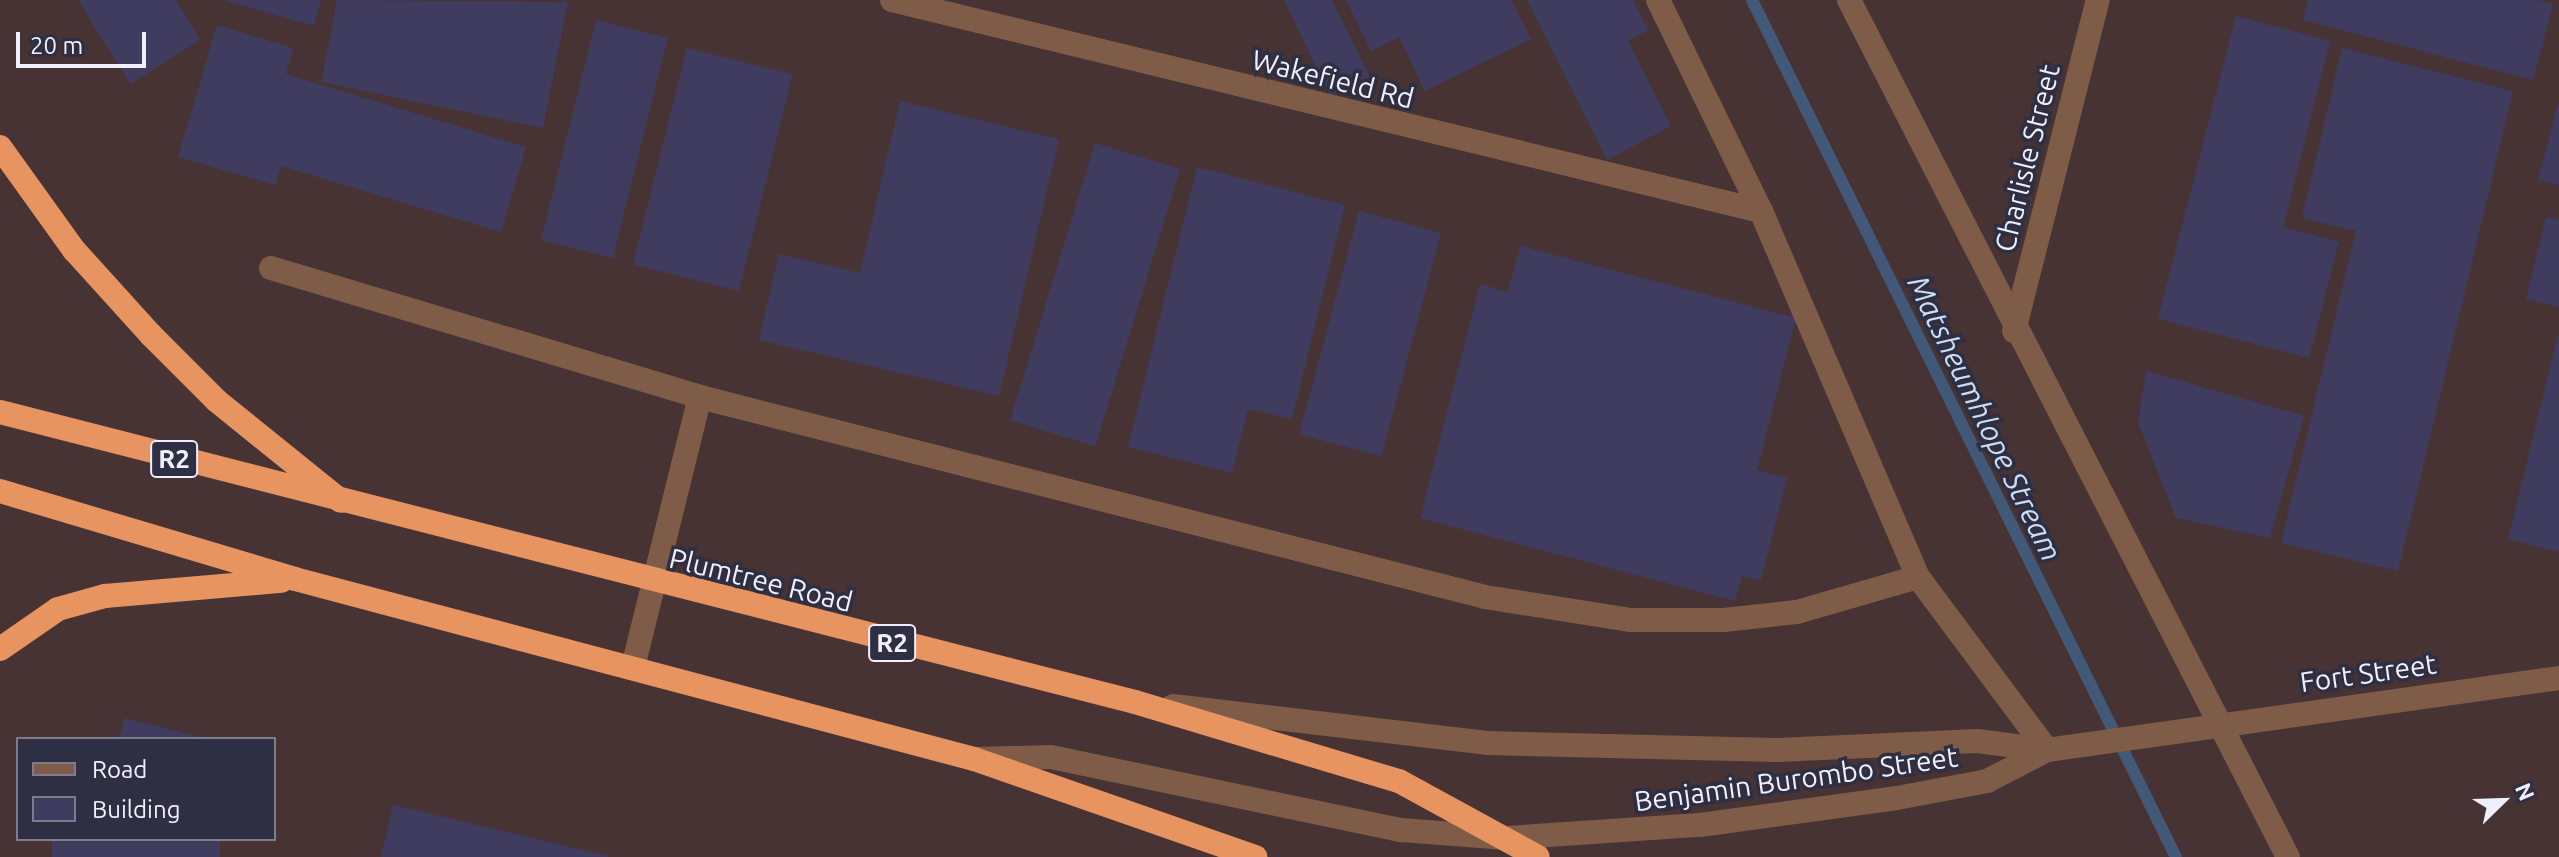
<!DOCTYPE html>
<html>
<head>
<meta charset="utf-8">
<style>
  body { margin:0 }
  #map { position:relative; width:2559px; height:857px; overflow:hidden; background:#2f2f43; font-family:Ubuntu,sans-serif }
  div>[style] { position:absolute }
  .industrial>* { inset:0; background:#473333 }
  .stream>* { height:12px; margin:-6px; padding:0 6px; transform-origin:6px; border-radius:6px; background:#415879 }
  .building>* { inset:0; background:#3f3c60; transform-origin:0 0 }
  .minor>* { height:24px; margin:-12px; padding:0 12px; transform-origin:12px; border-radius:12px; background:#7f5c48 }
  .highway>* { height:24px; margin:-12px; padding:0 12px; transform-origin:12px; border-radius:12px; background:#e89461 }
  span { translate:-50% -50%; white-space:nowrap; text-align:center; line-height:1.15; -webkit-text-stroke:7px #2f2f43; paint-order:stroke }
  .shield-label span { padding:2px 6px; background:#2f2f43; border:2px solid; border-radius:6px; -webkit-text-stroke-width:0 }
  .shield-label { font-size:26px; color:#f0f0fd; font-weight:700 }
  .street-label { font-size:28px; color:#f0f0fd }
  .water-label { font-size:30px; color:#cdddf4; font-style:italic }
  .legend { position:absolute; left:16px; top:737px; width:260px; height:104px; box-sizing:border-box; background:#2f2f43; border:2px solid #7c7c8d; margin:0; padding:10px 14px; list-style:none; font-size:24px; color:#f0f0fd }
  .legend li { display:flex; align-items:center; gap:16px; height:40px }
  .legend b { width:40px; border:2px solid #7c7c8d }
  .north { position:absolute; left:2463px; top:761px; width:80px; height:80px; -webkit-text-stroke:6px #2f2f43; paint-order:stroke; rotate:67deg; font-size:22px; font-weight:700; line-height:32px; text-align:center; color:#f0f0fd }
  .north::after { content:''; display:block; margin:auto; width:28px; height:36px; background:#f0f0fd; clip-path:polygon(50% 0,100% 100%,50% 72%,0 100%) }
  .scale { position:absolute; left:16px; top:32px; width:130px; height:36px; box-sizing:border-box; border:4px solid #f0f0fd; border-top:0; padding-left:10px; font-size:24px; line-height:28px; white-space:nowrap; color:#f0f0fd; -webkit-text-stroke:6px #2f2f43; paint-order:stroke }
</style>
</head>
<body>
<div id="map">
  <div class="industrial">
    <div style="clip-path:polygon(evenodd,0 0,2559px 0,2559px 857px,0 857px,0 0,18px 739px,274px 739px,274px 839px,18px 839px,18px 739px)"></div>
  </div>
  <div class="stream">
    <div style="left:1752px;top:0;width:956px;rotate:63.68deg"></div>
  </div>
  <div class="building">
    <div style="clip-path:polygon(78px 0,176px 0,200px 40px,130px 84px)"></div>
    <div style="clip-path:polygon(224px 0,321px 0,314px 26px)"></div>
    <div style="clip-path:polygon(337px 0,568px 2px,543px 128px,321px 82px)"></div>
    <div style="clip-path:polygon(1284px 0,1332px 0,1370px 77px,1330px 96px)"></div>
    <div style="clip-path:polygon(1346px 0,1511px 0,1531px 39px,1425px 91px,1399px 37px,1371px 51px)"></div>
    <div style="clip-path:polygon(1527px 0,1633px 0,1648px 30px,1628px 41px,1671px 126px,1607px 160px)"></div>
    <div style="clip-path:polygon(2308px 0,2538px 0,2553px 4px,2533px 80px,2303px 20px)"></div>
    <div style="clip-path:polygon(2236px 16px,2330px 41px,2283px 227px,2339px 242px,2309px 358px,2158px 319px)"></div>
    <div style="left:596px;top:20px;width:74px;height:227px;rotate:14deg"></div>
    <div style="clip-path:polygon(217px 25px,293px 48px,286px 74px,526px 147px,501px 232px,281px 166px,275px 185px,178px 157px)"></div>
    <div style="left:687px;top:48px;width:109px;height:223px;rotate:14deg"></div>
    <div style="clip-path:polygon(2342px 48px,2513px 91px,2398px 571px,2281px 543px,2356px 231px,2302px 218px)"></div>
    <div style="clip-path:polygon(900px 101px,1059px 139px,999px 396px,759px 340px,779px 254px,860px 273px)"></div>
    <div style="clip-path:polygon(2558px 103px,2559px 103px,2559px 185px,2538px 180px)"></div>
    <div style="left:1095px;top:143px;width:89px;height:290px;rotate:17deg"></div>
    <div style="clip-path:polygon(1197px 167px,1345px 205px,1292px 419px,1248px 409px,1232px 473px,1128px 447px)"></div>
    <div style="left:1359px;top:211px;width:85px;height:231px;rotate:15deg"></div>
    <div style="clip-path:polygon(2546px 217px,2559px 220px,2559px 307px,2526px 299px)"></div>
    <div style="clip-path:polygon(1520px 246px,1796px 318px,1757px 470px,1787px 478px,1761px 580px,1742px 576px,1735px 601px,1420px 518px,1480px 284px,1508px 292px)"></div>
    <div style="clip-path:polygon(2559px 332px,2559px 552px,2508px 539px)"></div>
    <div style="clip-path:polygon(2146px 371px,2304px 416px,2270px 538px,2176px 518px,2138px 422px)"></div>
    <div style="clip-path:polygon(125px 718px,204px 738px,204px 739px,119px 739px)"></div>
    <div style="clip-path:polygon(393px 805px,608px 856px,608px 857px,381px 857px)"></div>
    <div style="left:52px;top:839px;width:168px;height:19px"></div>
  </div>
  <div class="minor">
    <div style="left:892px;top:0;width:894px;rotate:13.65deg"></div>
    <div style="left:1658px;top:0;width:235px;rotate:64deg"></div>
    <div style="left:1761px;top:211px;width:398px;rotate:66.8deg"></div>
    <div style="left:1918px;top:577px;width:216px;rotate:53.3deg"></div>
    <div style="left:1849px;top:0;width:963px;rotate:62.88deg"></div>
    <div style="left:271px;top:268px;width:448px;rotate:16.7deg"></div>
    <div style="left:700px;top:397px;width:810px;rotate:14.29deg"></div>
    <div style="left:1485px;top:597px;width:148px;rotate:9deg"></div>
    <div style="left:1631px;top:620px;width:93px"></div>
    <div style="left:1724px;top:620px;width:73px;rotate:-6.3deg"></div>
    <div style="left:1797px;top:612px;width:126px;rotate:-16.1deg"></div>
    <div style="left:2014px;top:331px;width:341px;rotate:-75.8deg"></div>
    <div style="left:633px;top:667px;width:278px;rotate:-76.1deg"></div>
    <div style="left:1173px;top:706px;width:316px;rotate:6.7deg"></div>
    <div style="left:1487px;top:743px;width:290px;rotate:1.4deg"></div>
    <div style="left:1777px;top:750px;width:200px;rotate:-2.6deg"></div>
    <div style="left:1977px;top:741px;width:71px;rotate:7.3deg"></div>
    <div style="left:2047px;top:750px;width:517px;rotate:-8deg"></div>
    <div style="left:974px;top:759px;width:77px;rotate:-1.5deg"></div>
    <div style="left:1051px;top:757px;width:358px;rotate:11.8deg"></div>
    <div style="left:1401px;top:830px;width:106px;rotate:4.3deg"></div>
    <div style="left:1507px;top:838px;width:193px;rotate:-3.9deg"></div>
    <div style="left:1700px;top:825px;width:199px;rotate:-7.8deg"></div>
    <div style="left:1897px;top:798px;width:92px;rotate:-10.7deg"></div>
    <div style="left:1987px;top:781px;width:68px;rotate:-27.3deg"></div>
  </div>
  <div class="highway">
    <div style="left:0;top:147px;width:127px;rotate:54.3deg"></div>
    <div style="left:74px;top:250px;width:115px;rotate:47.8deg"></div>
    <div style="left:151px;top:335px;width:93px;rotate:45deg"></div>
    <div style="left:217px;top:401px;width:159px;rotate:38.9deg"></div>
    <div style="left:0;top:412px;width:1171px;rotate:14.33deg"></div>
    <div style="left:1135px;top:702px;width:276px;rotate:16.7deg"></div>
    <div style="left:1399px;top:781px;width:158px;rotate:28.7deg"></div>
    <div style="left:0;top:491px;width:308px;rotate:16.6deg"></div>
    <div style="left:295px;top:579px;width:702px;rotate:14.85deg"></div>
    <div style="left:974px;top:759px;width:298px;rotate:19.2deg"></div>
    <div style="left:0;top:649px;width:70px;rotate:-34.6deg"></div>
    <div style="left:58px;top:609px;width:49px;rotate:-15.5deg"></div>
    <div style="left:105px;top:596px;width:177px;rotate:-4.9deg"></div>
  </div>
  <div class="shield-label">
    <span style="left:174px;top:459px">R2</span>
    <span style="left:892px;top:643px">R2</span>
  </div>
  <div class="street-label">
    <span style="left:1333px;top:79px;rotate:14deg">Wakefield Rd</span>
    <span style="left:2027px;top:158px;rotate:-76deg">Charlisle Street</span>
    <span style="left:761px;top:580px;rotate:14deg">Plumtree Road</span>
    <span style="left:2368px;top:673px;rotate:-8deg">Fort Street</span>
    <span style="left:1796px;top:779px;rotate:-8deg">Benjamin Burombo Street</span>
  </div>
  <div class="water-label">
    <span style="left:1985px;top:418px;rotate:64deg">Matsheumhlope Stream</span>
  </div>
  <ul class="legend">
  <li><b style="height:10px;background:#7f5c48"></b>Road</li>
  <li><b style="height:22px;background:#3f3c60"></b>Building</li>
  </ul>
  <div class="north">N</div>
  <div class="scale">20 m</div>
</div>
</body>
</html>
